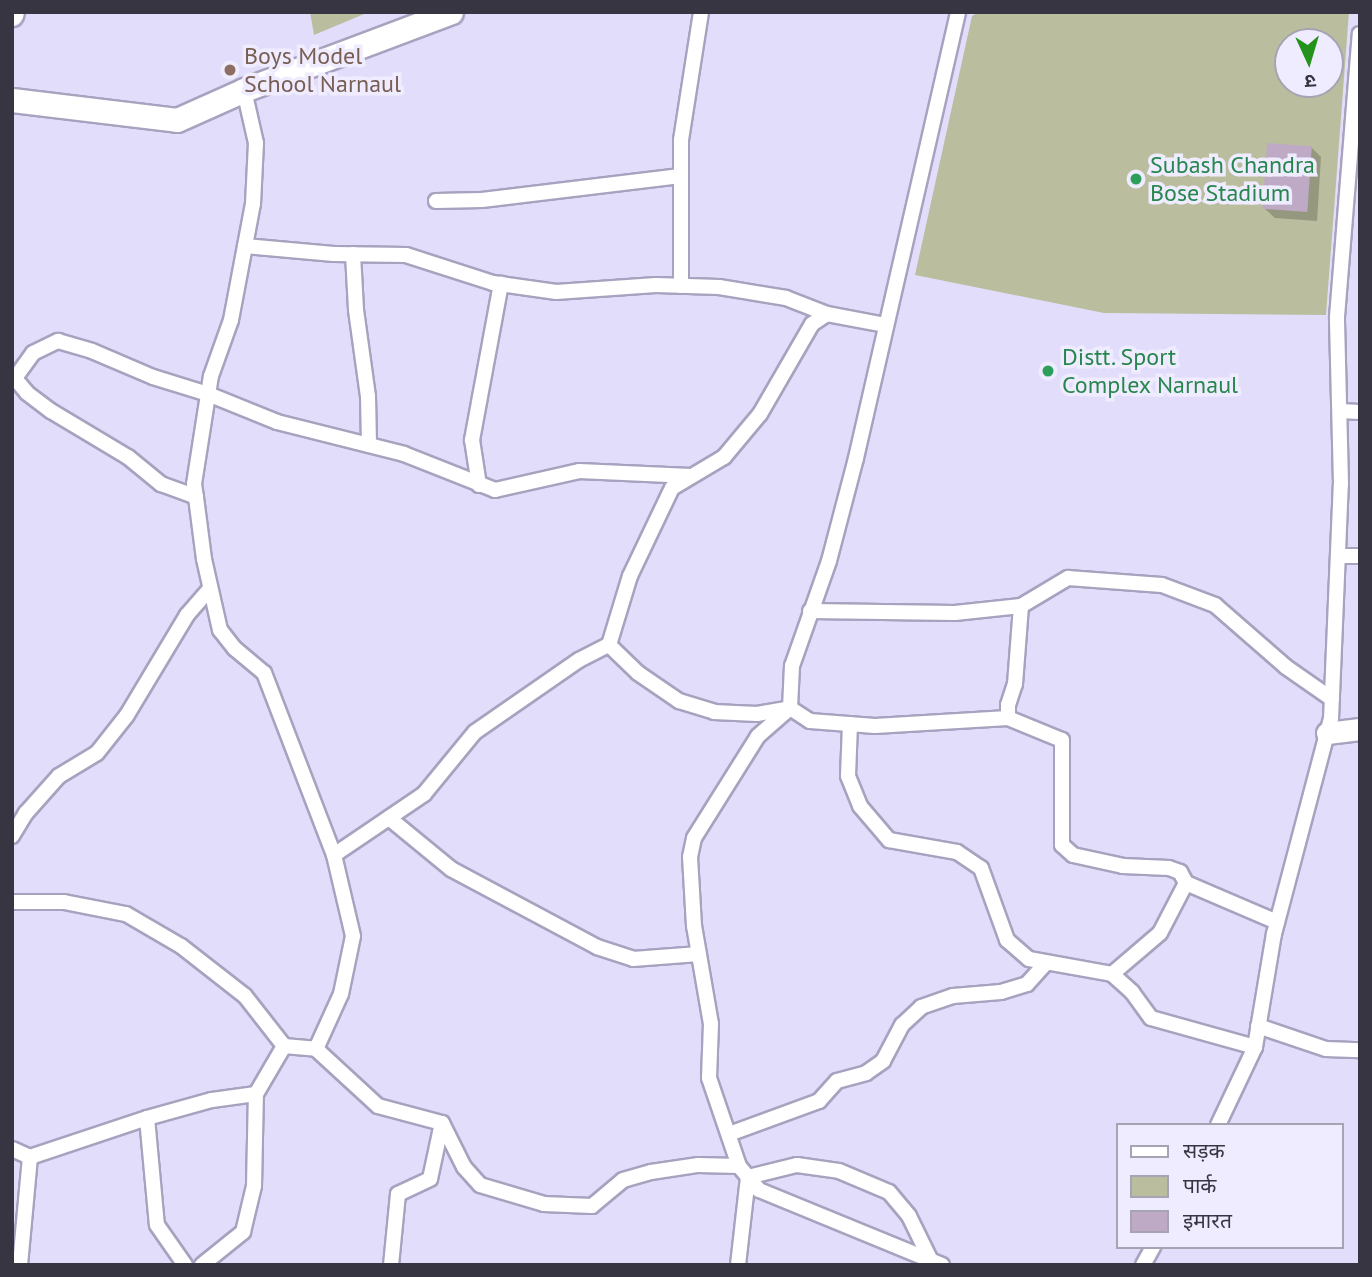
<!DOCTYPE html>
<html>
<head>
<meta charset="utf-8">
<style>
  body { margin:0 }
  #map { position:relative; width:1372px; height:1277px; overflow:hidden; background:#e3ddfc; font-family:"PT Sans","Noto Sans Devanagari",sans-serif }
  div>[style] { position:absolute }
  .green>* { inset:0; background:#babe9e }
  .shadow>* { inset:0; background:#0003 }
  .building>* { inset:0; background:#beaac4; transform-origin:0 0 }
  .roads { filter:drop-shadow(2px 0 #a8a2bf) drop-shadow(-2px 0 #a8a2bf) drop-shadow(0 2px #a8a2bf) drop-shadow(0 -2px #a8a2bf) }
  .street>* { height:14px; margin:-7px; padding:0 7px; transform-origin:7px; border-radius:7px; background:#fff }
  .secondary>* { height:21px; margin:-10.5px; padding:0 10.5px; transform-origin:10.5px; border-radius:10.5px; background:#fff }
  .primary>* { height:23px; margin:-11.5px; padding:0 11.5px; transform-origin:11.5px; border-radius:11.5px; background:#fff }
  .dots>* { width:19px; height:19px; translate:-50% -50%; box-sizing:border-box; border:4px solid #f0ecff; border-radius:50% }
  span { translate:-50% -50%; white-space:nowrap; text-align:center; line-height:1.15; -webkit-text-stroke:7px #f0ecff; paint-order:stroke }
  .education-label { font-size:24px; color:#785e54 }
  .left { translate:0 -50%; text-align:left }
  .leisure-label { font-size:24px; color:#27864d }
  .frame { position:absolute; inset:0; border:14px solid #383542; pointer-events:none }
  .legend { position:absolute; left:1116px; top:1123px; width:228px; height:126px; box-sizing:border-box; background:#f0ecff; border:2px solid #a6a3b3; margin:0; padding:9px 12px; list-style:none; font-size:21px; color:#383542 }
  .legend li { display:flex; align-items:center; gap:14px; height:35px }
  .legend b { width:35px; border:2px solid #a6a3b3 }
  .north { position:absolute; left:1274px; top:28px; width:70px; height:70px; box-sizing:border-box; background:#f0ecff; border:2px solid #a6a3b3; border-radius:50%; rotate:176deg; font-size:19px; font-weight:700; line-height:28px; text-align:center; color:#383542 }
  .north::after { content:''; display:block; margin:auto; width:24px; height:32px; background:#24931c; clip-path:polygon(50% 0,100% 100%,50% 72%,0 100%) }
</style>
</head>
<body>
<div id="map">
  <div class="green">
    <div style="clip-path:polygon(310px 12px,369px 12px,314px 35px)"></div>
    <div style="clip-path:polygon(evenodd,979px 12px,1349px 12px,1326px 315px,1104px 313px,915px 275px,972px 16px,979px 12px,1288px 42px,1330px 42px,1330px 84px,1288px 84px,1288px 42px)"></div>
  </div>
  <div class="shadow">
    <div style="clip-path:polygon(1311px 147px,1321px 157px,1317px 221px,1275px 218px,1265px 209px)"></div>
  </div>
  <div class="building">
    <div style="left:1267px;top:143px;width:45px;height:66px;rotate:4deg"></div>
  </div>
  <div class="roads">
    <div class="street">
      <div style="left:436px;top:201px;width:46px;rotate:-1.2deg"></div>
      <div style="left:482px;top:200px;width:200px;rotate:-6.9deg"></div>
      <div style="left:245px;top:246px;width:89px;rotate:5.1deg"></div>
      <div style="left:334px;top:254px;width:72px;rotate:0.8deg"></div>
      <div style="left:406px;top:255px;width:91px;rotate:17.8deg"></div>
      <div style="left:493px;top:283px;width:64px;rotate:8.1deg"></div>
      <div style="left:556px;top:292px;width:100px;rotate:-4deg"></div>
      <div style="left:656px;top:285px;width:63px;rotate:1.8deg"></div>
      <div style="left:719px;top:287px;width:68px;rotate:9.3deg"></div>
      <div style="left:786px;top:298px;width:44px;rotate:21.3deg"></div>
      <div style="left:353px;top:254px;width:56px;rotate:86.9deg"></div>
      <div style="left:356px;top:310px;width:87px;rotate:82.1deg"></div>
      <div style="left:368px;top:396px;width:49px;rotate:88.8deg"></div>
      <div style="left:681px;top:286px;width:146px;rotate:-90deg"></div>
      <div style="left:681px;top:140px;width:130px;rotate:-81.1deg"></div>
      <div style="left:12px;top:375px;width:23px;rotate:50deg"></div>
      <div style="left:27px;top:393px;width:30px;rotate:37deg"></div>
      <div style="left:51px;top:411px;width:90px;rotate:30.9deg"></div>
      <div style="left:128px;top:457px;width:43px;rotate:39.3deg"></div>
      <div style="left:161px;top:484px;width:37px;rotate:20deg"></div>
      <div style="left:15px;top:378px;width:31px;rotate:-54deg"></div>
      <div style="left:33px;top:353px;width:28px;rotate:-26deg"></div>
      <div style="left:58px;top:341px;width:35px;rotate:16deg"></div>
      <div style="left:92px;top:351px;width:66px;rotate:23.1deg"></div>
      <div style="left:153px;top:377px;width:58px;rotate:17.2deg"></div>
      <div style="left:208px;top:394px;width:74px;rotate:22.1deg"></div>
      <div style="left:277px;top:422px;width:131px;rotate:14.1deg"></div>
      <div style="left:404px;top:454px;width:98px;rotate:21.6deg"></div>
      <div style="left:495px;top:490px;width:86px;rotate:-12.7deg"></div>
      <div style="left:579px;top:471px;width:112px;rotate:2.6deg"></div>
      <div style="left:1340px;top:411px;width:20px;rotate:3deg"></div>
      <div style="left:479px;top:485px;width:46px;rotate:-98.8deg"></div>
      <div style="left:472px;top:440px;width:159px;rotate:-79.5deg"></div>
      <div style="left:1338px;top:556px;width:22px"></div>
      <div style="left:810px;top:611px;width:145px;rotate:0.8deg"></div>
      <div style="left:955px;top:613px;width:66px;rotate:-6.1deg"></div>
      <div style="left:1021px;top:606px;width:55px;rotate:-30.8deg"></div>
      <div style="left:1068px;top:578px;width:94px;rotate:4.3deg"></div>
      <div style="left:1162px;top:585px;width:57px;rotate:20.7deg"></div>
      <div style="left:1215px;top:605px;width:94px;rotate:41.1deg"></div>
      <div style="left:1286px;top:667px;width:56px;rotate:34.8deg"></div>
      <div style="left:609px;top:645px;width:72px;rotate:-73.1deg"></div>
      <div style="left:630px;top:576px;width:98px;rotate:-64.5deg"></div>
      <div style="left:672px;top:488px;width:61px;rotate:-30.8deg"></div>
      <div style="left:724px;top:457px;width:56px;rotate:-50.1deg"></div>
      <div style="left:760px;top:414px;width:104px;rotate:-60deg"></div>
      <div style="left:812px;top:324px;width:18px;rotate:-34deg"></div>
      <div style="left:827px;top:314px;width:60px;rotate:10.6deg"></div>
      <div style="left:1008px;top:718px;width:58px;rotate:22.2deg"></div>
      <div style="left:1062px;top:740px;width:105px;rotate:90deg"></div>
      <div style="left:1062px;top:845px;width:15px;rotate:42deg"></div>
      <div style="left:1073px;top:855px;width:51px;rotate:12.4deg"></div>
      <div style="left:1123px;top:866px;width:46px;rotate:2.5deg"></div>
      <div style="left:1169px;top:868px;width:12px;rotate:20deg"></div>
      <div style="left:1180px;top:872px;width:13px;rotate:61deg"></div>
      <div style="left:1186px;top:883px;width:99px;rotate:23.2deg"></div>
      <div style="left:850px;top:724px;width:52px;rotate:92.2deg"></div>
      <div style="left:848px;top:776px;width:32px;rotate:68deg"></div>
      <div style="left:860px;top:806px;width:45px;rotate:49.5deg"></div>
      <div style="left:889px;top:840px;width:69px;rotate:10deg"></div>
      <div style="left:957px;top:852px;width:29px;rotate:34deg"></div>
      <div style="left:981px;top:868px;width:77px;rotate:70.1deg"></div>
      <div style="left:1007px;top:940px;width:29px;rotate:41deg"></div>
      <div style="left:1029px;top:959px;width:84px;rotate:10.2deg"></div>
      <div style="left:1112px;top:974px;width:27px;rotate:42deg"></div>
      <div style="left:1132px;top:992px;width:32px;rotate:54deg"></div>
      <div style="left:1151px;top:1018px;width:108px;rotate:15.6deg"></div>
      <div style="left:389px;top:818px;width:80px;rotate:39.4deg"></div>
      <div style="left:451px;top:869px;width:166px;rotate:28.1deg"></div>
      <div style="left:597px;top:947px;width:38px;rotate:18deg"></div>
      <div style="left:633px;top:959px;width:66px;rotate:-4.3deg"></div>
      <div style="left:12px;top:836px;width:27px;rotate:-59deg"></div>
      <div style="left:26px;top:813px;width:50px;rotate:-48.3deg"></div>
      <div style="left:59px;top:776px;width:44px;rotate:-31.2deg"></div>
      <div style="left:97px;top:753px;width:48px;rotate:-51.7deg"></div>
      <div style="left:127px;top:715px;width:117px;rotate:-59deg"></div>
      <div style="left:187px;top:615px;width:35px;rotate:-49deg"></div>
      <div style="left:334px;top:855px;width:109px;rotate:-34.1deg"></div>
      <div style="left:424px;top:794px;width:80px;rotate:-50.6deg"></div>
      <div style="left:475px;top:732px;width:126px;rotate:-34.7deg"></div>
      <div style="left:579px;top:660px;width:34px;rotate:-27deg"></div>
      <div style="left:609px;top:645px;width:40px;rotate:44deg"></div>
      <div style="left:638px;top:673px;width:50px;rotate:34.3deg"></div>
      <div style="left:679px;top:701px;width:37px;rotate:17deg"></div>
      <div style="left:714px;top:712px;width:43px;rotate:2.7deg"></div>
      <div style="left:757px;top:714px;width:34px;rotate:-10deg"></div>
      <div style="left:790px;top:708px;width:42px;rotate:-87.3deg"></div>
      <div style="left:792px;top:666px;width:111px;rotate:-70.6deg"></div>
      <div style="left:829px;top:561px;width:106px;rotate:-75.3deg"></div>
      <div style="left:856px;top:458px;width:458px;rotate:-77.1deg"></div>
      <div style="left:12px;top:902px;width:52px"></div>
      <div style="left:64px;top:902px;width:63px;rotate:11deg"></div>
      <div style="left:126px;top:914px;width:64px;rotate:30.2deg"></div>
      <div style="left:181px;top:946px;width:81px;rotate:38deg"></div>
      <div style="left:245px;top:996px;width:63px;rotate:52deg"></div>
      <div style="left:1112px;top:974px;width:63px;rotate:-40.5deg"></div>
      <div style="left:1160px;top:933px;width:56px;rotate:-62.5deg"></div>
      <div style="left:1258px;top:1026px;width:72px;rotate:18.7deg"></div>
      <div style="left:1326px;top:1049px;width:34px;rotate:2deg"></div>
      <div style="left:316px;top:1049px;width:84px;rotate:42.6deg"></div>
      <div style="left:378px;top:1106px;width:66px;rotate:14.9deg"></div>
      <div style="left:442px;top:1123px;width:57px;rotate:102.1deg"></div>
      <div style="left:430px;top:1179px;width:35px;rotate:155deg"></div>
      <div style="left:398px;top:1194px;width:71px;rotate:95.6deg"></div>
      <div style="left:147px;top:1118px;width:107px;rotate:84.7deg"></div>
      <div style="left:157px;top:1225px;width:49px;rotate:55deg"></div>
      <div style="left:442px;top:1123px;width:49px;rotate:63.4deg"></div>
      <div style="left:464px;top:1167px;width:24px;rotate:48deg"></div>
      <div style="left:480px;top:1185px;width:67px;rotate:16.5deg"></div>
      <div style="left:544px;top:1204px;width:48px;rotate:2.4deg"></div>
      <div style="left:592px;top:1206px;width:40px;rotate:-40deg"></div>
      <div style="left:623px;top:1180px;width:29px;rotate:-16deg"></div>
      <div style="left:651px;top:1172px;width:48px;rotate:-8.5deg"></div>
      <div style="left:698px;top:1165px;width:41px;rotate:1.4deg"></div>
      <div style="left:1218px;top:1125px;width:86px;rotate:-64.6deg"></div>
      <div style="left:1255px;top:1047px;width:115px;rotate:-80.5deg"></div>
      <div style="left:1274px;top:934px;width:222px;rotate:-75.2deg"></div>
      <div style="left:1331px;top:719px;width:235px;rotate:-87.6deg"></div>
      <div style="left:1341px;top:484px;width:167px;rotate:-91.4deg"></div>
      <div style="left:1337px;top:317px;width:284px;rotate:-85.4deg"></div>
      <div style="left:729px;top:1134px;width:96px;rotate:-20.1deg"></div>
      <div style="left:819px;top:1101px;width:27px;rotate:-48deg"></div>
      <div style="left:837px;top:1081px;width:30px;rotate:-15deg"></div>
      <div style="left:866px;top:1073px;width:21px;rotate:-35deg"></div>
      <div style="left:883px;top:1061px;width:41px;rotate:-62.2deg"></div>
      <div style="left:902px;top:1025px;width:26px;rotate:-43deg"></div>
      <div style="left:921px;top:1007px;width:34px;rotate:-19deg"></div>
      <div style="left:953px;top:996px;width:48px;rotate:-4.8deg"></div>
      <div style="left:1001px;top:992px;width:27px;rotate:-17deg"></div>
      <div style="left:1027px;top:984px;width:28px;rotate:-48deg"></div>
      <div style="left:12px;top:1149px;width:20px;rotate:24deg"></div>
      <div style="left:20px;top:1265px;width:108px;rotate:-84.7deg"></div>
      <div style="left:30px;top:1157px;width:123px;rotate:-18.4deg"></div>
      <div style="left:147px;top:1118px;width:67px;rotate:-15.5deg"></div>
      <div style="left:212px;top:1100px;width:44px;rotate:-7.8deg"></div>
      <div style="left:256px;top:1094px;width:56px;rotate:-59.7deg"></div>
      <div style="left:284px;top:1046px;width:32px;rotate:5deg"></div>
      <div style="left:316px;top:1049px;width:60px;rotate:-65.6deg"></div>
      <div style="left:341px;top:994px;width:59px;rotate:-78.3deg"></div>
      <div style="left:353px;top:936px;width:83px;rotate:-103.2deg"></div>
      <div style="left:334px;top:855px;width:195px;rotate:-111deg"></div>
      <div style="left:264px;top:673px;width:38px;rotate:-140deg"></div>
      <div style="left:235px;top:649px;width:24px;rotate:-128deg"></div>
      <div style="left:220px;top:630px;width:73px;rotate:-102.7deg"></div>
      <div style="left:204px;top:559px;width:63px;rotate:-97.4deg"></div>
      <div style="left:196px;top:497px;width:13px;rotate:-99deg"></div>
      <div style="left:194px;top:484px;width:109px;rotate:-81.1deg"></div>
      <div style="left:211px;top:376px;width:59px;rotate:-70.3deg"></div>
      <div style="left:231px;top:320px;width:118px;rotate:-79.3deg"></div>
      <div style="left:253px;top:204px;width:61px;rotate:-87.2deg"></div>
      <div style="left:256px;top:143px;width:54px;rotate:-102.8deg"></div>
      <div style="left:202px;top:1265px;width:53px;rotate:-38.8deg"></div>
      <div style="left:243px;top:1232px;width:47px;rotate:-76.6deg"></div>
      <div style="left:254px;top:1186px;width:92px;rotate:-88.8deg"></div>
      <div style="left:738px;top:1265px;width:89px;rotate:-83.5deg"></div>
      <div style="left:748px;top:1177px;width:50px;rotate:-13.8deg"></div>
      <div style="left:797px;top:1165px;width:42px;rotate:8.1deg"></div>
      <div style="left:839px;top:1171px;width:54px;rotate:22.8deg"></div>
      <div style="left:889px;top:1192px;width:31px;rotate:50deg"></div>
      <div style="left:909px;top:1216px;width:50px;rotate:63.9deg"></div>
      <div style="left:942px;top:1265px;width:198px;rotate:-157.7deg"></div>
      <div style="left:759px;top:1190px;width:31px;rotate:-130deg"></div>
      <div style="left:739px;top:1166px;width:93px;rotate:-108.8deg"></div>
      <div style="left:709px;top:1078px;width:54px;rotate:-87.9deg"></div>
      <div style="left:711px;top:1024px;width:99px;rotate:-99.8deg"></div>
      <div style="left:694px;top:926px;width:69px;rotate:-93.3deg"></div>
      <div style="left:690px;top:857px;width:19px;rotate:-78deg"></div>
      <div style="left:694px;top:838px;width:120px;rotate:-57.9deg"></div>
      <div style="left:758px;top:736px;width:43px;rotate:-41.2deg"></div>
      <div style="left:790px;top:708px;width:24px;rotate:33deg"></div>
      <div style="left:810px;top:721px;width:65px;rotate:4.4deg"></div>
      <div style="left:875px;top:726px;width:133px;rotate:-3.4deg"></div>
      <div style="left:1008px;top:718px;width:13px;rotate:-90deg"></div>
      <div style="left:1008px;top:705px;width:22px;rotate:-72deg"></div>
      <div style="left:1015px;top:684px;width:78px;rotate:-85.6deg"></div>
      <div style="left:1143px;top:1265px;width:21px;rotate:-61deg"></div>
    </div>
    <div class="secondary">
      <div style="left:12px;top:15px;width:3px;rotate:-72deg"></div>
      <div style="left:1327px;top:733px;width:33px;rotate:-7deg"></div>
    </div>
    <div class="primary">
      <div style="left:12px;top:100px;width:166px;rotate:6.9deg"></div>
      <div style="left:177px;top:120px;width:73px;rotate:-24.1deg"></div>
      <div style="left:244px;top:90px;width:221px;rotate:-20.6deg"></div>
    </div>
  </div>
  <div class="dots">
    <div style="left:230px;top:70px;background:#8d6e63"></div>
    <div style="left:1136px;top:179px;background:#2e9e5b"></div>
    <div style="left:1048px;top:371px;background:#2e9e5b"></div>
  </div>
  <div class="education-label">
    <span class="left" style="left:244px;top:70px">Boys Model<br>School Narnaul</span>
  </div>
  <div class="leisure-label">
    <span class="left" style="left:1150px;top:179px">Subash Chandra<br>Bose Stadium</span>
    <span class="left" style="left:1062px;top:371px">Distt. Sport<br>Complex Narnaul</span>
  </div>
  <div class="frame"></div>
  <ul class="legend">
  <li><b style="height:9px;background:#fff"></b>सड़क</li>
  <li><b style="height:19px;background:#babe9e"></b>पार्क</li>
  <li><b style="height:19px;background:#beaac4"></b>इमारत</li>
  </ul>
  <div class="north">उ</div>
</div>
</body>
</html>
